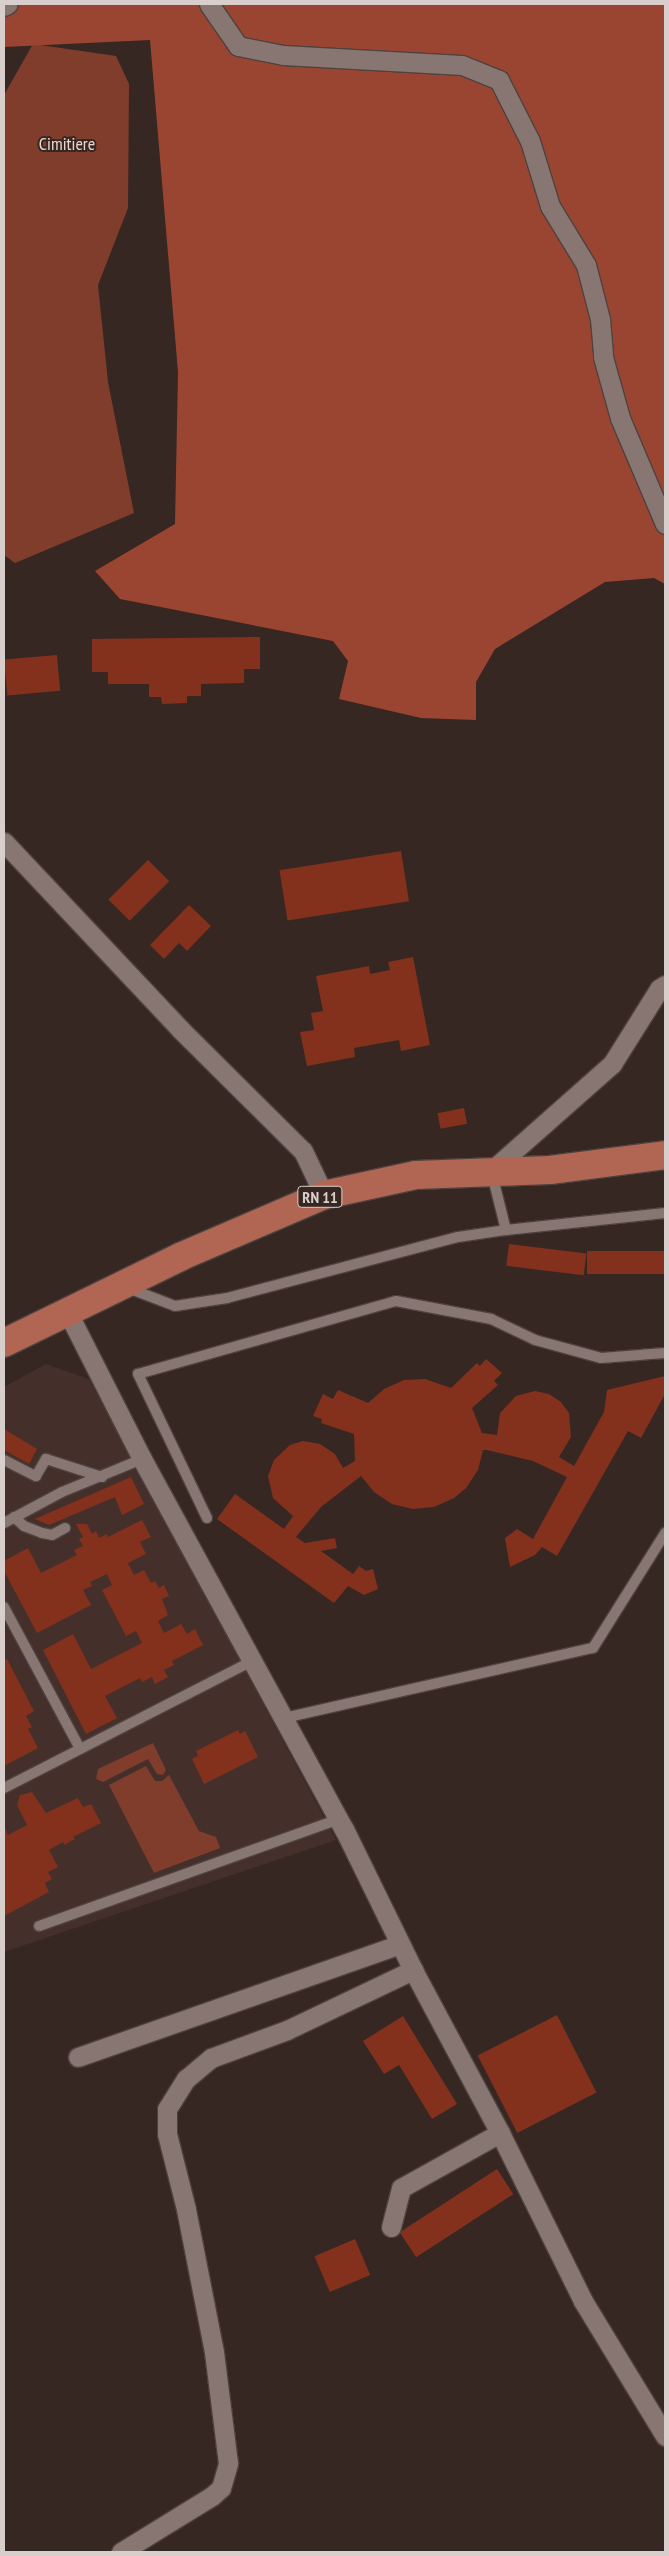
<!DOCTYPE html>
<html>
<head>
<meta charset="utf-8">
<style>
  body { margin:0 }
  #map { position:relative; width:669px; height:2556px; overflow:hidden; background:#362723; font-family:"PT Sans Narrow",sans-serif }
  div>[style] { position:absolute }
  .built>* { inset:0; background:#442f2a }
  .green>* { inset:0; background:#813d2c }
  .forest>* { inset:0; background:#9a4531 }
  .building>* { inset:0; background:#83311c; transform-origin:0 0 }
  .roads { filter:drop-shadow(1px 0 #4e423f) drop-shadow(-1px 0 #4e423f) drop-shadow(0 1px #4e423f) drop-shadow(0 -1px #4e423f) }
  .service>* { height:10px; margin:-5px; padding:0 5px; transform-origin:5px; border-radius:5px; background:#887672 }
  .minor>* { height:19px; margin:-9.5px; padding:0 9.5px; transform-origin:9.5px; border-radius:9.5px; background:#887672 }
  .primary>* { height:28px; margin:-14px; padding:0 14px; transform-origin:14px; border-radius:14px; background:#b16654 }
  span { translate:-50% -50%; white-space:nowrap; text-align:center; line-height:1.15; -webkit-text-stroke:4px #362723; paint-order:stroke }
  .shield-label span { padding:1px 4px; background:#362723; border:1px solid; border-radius:4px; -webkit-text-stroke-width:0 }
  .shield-label { font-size:16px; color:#d8cfcc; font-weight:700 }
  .park-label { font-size:18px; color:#efd5cf }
  .frame { position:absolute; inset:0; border:5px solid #d8cfcc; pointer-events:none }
</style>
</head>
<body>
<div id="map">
  <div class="built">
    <div style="clip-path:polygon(46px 1364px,89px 1379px,336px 1840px,4px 1952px,4px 1387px)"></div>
  </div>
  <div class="green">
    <div style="clip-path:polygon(33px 44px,116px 56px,129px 84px,128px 208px,98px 285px,108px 382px,134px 513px,15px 563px,4px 555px,4px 95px)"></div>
    <div style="clip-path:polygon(153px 1743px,166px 1770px,163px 1775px,157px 1774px,148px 1759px,103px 1782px,96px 1779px,98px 1769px)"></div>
    <div style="clip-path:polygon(146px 1766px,155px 1781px,162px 1781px,169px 1775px,199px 1831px,216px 1837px,220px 1848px,154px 1873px,109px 1785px)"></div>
  </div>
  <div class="forest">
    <div style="clip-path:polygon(4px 4px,665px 4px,665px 584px,654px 578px,605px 582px,495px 649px,476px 682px,476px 720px,421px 718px,339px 699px,348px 661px,333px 641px,120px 599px,95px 571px,175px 524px,178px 372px,150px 40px,4px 47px)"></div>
  </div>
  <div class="building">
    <div style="clip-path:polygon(260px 637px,260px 669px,244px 669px,244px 683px,201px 684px,201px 696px,187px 696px,187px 703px,162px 704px,161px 697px,149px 697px,149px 684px,108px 684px,108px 672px,92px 672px,92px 639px)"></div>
    <div style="left:57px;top:655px;width:36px;height:53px;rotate:85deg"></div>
    <div style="left:401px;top:851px;width:51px;height:123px;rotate:81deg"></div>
    <div style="left:148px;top:860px;width:30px;height:56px;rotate:45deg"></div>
    <div style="clip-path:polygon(189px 905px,211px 926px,187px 951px,179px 943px,164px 959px,150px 945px)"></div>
    <div style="clip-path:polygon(413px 957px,430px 1045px,401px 1051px,399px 1040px,354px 1048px,355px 1057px,307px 1066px,300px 1032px,314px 1030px,311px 1013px,323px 1011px,316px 976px,369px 966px,370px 974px,390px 970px,388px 962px)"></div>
    <div style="left:464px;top:1108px;width:16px;height:27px;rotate:79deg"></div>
    <div style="left:509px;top:1244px;width:78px;height:22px;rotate:7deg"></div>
    <div style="left:665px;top:1251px;width:23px;height:78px;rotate:90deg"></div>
    <div style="clip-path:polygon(486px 1359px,502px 1373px,494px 1381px,498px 1385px,472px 1408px,482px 1433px,497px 1435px,500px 1413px,516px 1396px,535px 1391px,549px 1394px,561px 1402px,569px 1413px,571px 1437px,559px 1457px,574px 1466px,604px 1412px,607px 1390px,665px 1376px,665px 1394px,641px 1438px,628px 1431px,557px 1556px,542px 1547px,535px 1555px,510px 1567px,505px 1538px,517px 1529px,533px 1539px,567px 1477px,533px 1461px,487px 1450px,483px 1450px,478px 1470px,466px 1488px,454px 1498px,434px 1507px,413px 1509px,392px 1504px,374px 1492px,361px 1476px,321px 1507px,296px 1537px,305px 1543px,335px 1538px,337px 1548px,321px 1551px,353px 1574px,359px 1566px,366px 1571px,373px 1569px,378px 1589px,364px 1595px,348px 1586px,334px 1603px,217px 1519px,235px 1494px,284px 1529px,293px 1516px,273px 1498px,268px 1476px,274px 1460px,290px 1445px,303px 1441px,320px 1444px,335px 1454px,343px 1468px,355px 1461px,354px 1434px,321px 1423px,322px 1419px,313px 1416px,323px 1394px,333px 1399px,338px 1390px,368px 1403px,384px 1389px,404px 1380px,425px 1379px,451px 1388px,477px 1363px,480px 1366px)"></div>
    <div style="clip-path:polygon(4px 1429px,37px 1449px,29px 1464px,4px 1450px)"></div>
    <div style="clip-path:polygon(131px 1477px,144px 1504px,122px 1515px,115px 1497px,49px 1525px,35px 1519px)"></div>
    <div style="clip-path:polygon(142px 1520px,151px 1537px,140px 1542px,146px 1554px,128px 1563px,134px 1575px,144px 1570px,151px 1583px,155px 1581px,159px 1588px,164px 1585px,169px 1596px,162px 1599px,168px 1615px,158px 1621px,164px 1633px,181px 1624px,187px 1634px,195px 1629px,203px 1645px,172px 1661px,174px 1665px,164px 1670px,168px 1677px,155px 1684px,152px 1677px,142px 1682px,140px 1678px,105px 1696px,117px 1718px,86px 1734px,43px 1650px,73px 1634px,91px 1669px,142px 1643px,136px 1631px,126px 1636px,102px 1590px,112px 1585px,107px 1574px,90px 1582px,92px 1586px,83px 1590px,91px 1605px,37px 1633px,4px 1571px,4px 1561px,28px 1548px,41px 1573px,77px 1555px,74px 1550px,83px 1546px,79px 1539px,83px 1537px,76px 1524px,87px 1524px,92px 1534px,96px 1531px,99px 1538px,107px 1534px,108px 1537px)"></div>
    <div style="clip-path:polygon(7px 1659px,34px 1711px,26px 1716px,32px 1727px,28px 1729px,38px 1748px,4px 1766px,4px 1660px)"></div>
    <div style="clip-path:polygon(238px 1730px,240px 1734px,245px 1731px,258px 1757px,204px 1784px,192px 1759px,198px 1756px,196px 1751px)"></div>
    <div style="clip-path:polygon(32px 1792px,46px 1813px,78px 1798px,83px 1807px,91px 1804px,101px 1823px,73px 1837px,75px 1839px,64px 1845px,63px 1842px,49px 1850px,58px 1867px,48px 1872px,52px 1879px,45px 1883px,49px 1892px,4px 1916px,4px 1825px,8px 1835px,27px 1825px,17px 1805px,20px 1795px)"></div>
    <div style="left:557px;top:2015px;width:87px;height:89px;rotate:63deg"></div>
    <div style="clip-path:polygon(403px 2016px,457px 2104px,432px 2119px,399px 2065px,384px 2074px,363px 2041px)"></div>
    <div style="left:497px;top:2169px;width:30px;height:116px;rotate:57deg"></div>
    <div style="left:355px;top:2239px;width:39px;height:44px;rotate:67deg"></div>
  </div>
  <div class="roads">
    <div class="service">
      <div style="left:492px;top:1174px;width:58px;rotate:76deg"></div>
      <div style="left:506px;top:1230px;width:160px;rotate:-6.1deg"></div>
      <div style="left:128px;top:1288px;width:50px;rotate:21deg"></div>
      <div style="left:175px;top:1306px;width:53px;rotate:-8.7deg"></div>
      <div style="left:227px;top:1298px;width:239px;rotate:-14.8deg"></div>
      <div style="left:458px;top:1237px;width:49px;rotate:-8.3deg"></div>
      <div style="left:4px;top:1460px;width:36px;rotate:27deg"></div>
      <div style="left:36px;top:1476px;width:20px;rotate:-60deg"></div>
      <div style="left:46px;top:1459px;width:59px;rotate:17.8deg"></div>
      <div style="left:14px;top:1517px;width:13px;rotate:42deg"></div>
      <div style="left:24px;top:1526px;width:19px;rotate:21deg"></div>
      <div style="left:42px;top:1533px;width:10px;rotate:11deg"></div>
      <div style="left:52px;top:1535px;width:15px;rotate:-28deg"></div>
      <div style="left:207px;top:1518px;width:160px;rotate:-115.6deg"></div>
      <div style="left:138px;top:1374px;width:268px;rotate:-15.8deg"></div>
      <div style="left:396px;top:1301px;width:97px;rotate:10.7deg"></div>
      <div style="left:491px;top:1319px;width:49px;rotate:25.5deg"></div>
      <div style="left:535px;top:1340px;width:68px;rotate:15.3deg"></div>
      <div style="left:601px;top:1358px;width:64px;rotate:-4.5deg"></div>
      <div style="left:4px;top:1523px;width:66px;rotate:-28.1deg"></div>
      <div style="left:62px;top:1492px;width:87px;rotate:-22.4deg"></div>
      <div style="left:4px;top:1607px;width:161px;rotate:61.8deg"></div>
      <div style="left:284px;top:1718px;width:317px;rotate:-12.8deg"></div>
      <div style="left:593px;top:1648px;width:136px;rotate:-57.9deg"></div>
      <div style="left:4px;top:1788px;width:279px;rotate:-27.1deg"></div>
      <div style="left:39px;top:1926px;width:319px;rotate:-19.6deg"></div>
    </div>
    <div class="minor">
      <div style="left:209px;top:4px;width:51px;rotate:55.4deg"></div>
      <div style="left:238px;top:46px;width:46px;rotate:11.3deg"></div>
      <div style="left:283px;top:55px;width:179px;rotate:3.2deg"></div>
      <div style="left:462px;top:65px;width:40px;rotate:22deg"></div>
      <div style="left:499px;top:80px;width:68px;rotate:63.1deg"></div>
      <div style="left:530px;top:141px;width:68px;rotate:72.9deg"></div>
      <div style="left:550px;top:206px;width:69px;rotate:58.6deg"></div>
      <div style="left:586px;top:265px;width:56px;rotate:75.5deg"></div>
      <div style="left:600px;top:319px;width:38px;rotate:85deg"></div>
      <div style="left:603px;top:357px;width:63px;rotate:74.4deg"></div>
      <div style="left:620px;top:418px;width:115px;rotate:67deg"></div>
      <div style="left:4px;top:6px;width:4px;rotate:-27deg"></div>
      <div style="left:4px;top:842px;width:257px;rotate:46.7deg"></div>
      <div style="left:180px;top:1029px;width:173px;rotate:44.8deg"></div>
      <div style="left:303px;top:1151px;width:49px;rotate:64.5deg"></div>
      <div style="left:491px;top:1171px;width:162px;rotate:-41.5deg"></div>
      <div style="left:612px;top:1064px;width:89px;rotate:-57.9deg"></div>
      <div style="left:659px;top:989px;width:7px;rotate:-34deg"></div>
      <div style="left:67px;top:1311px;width:166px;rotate:63.1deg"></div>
      <div style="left:142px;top:1459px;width:422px;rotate:61.4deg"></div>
      <div style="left:344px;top:1829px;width:157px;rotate:63.9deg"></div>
      <div style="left:413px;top:1970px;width:185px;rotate:61.9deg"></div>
      <div style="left:500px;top:2133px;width:187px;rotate:63.7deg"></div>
      <div style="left:583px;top:2301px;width:158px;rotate:58.7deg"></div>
      <div style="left:78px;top:2057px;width:341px;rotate:-19.3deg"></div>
      <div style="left:391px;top:2227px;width:40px;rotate:-75.6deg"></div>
      <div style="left:401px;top:2188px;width:113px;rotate:-29.1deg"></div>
      <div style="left:121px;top:2552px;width:107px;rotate:-31.6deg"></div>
      <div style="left:212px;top:2496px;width:12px;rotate:-42deg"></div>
      <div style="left:221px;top:2488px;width:26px;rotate:-74deg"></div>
      <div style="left:228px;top:2463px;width:112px;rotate:-97.2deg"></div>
      <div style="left:214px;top:2352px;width:146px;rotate:-101.1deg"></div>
      <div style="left:186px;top:2209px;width:77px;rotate:-104.2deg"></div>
      <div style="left:167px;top:2134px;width:25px;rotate:-90deg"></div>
      <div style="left:167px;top:2109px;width:36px;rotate:-58deg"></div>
      <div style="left:186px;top:2079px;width:33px;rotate:-40deg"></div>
      <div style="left:211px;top:2058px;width:81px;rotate:-20.2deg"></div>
      <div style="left:287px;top:2030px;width:140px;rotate:-25.5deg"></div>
    </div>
    <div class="primary">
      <div style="left:4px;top:1343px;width:198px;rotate:-26deg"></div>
      <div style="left:182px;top:1256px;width:155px;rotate:-23.2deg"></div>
      <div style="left:324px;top:1195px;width:94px;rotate:-12.3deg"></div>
      <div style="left:416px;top:1175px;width:134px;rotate:-2.1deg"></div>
      <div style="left:550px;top:1170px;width:116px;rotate:-7.4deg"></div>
    </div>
  </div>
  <div class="shield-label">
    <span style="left:320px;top:1197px">RN 11</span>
  </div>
  <div class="park-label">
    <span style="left:67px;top:144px">Cimitiere</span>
  </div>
  <div class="frame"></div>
</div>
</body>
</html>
